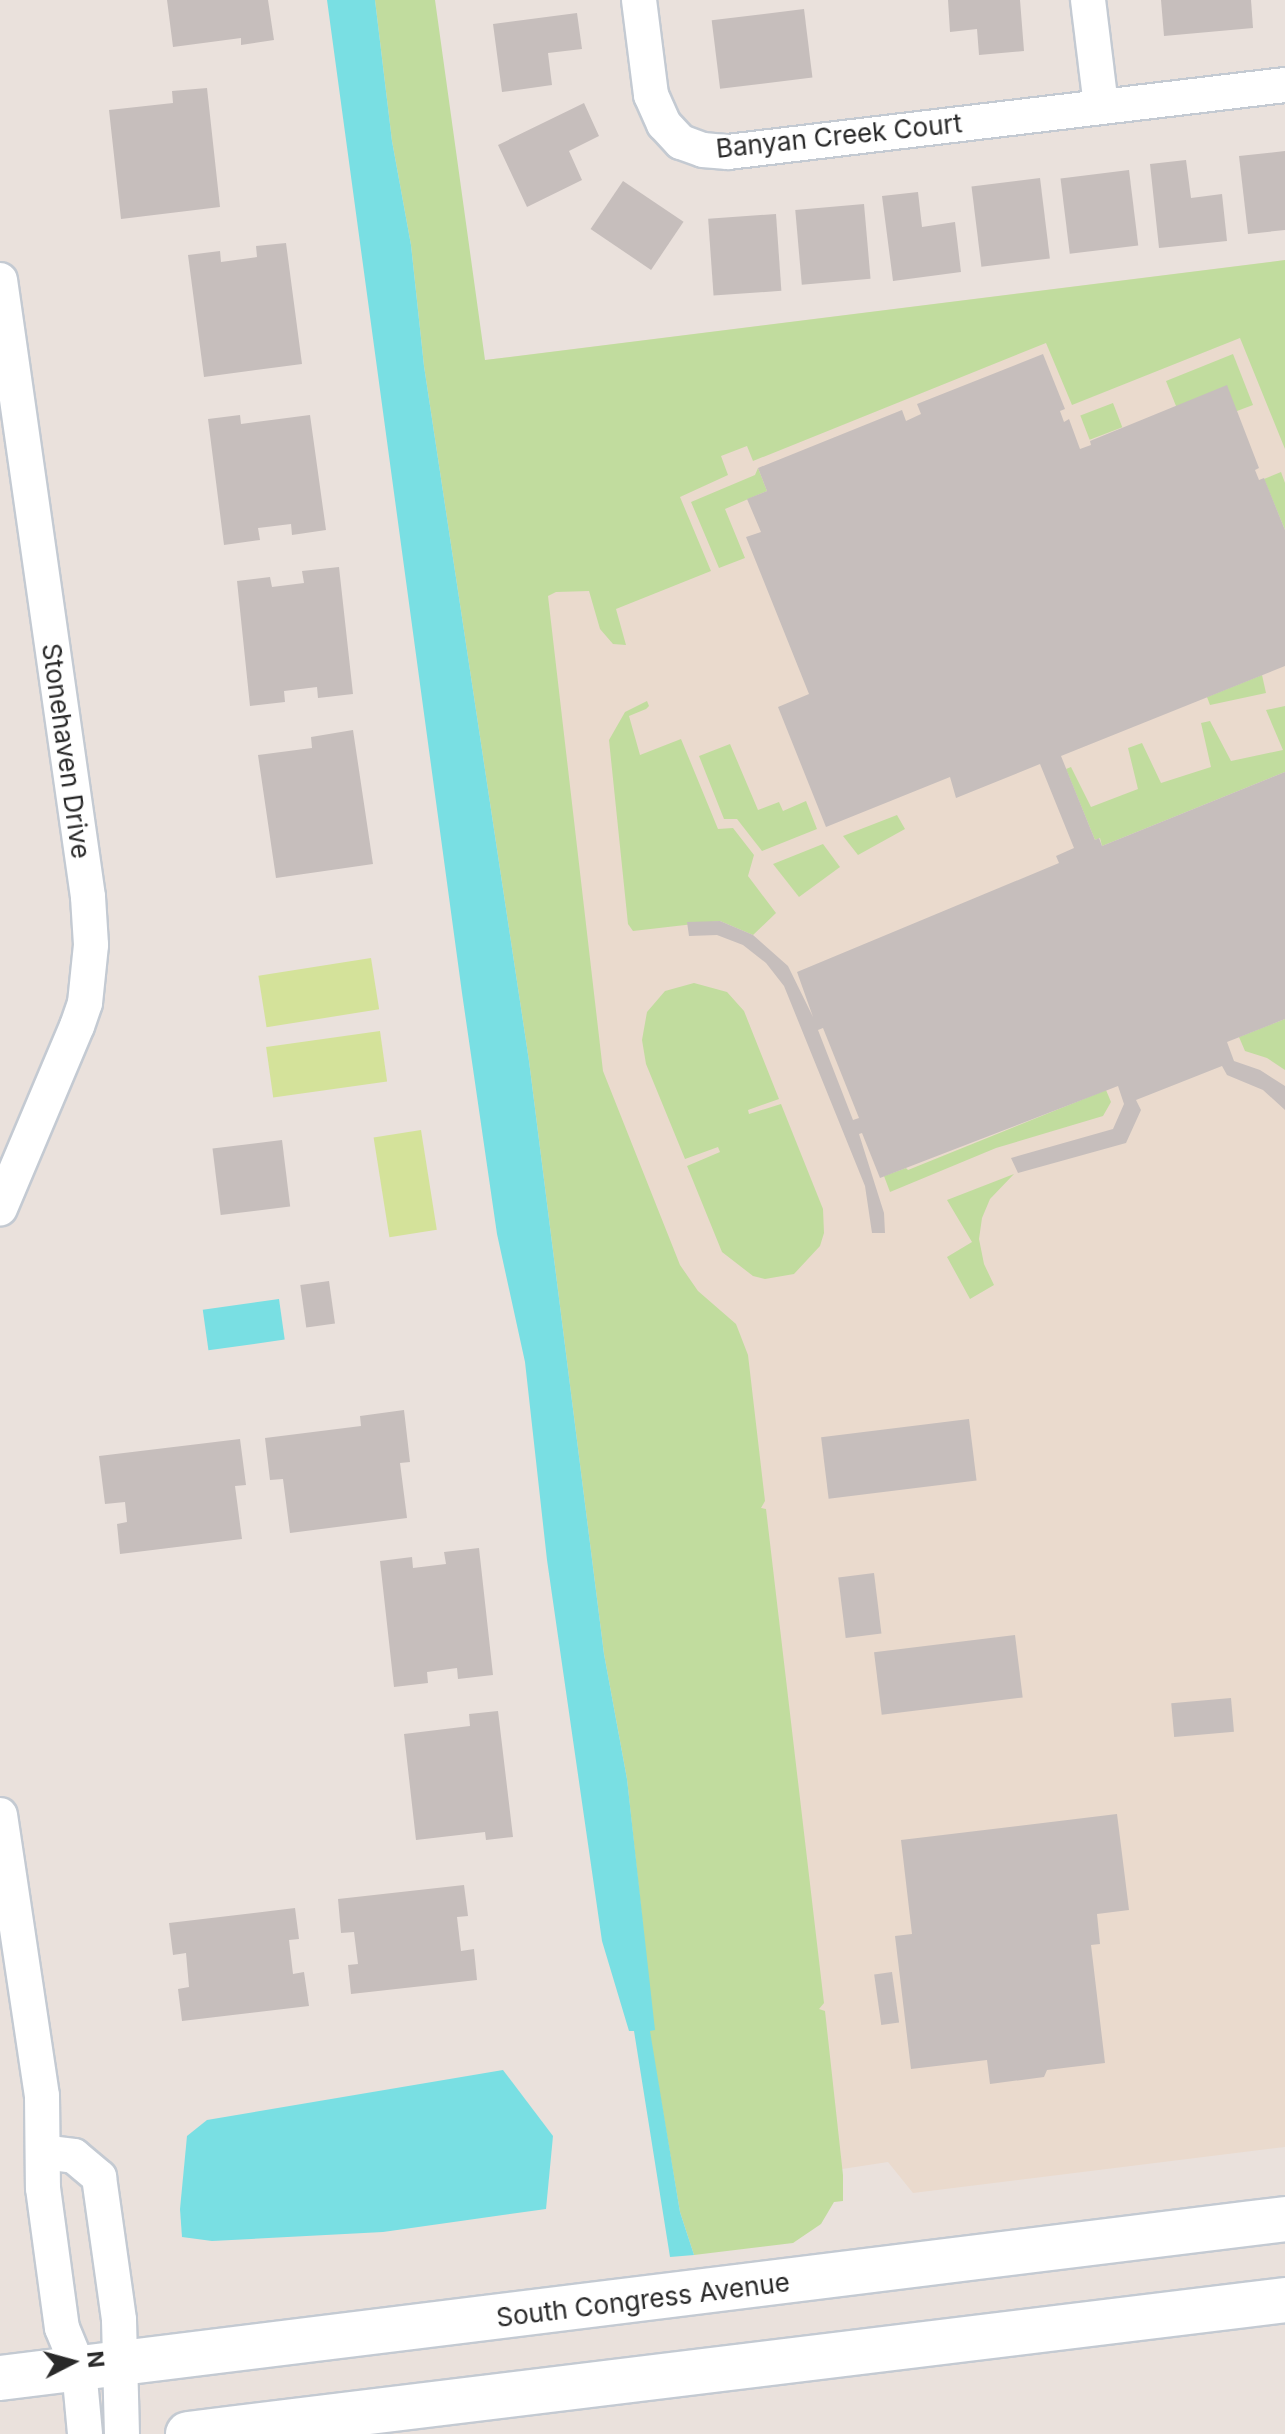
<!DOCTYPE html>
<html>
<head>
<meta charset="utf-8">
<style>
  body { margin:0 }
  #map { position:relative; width:1285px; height:2434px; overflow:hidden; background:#eae1dc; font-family:Inter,sans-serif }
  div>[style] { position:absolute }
  .education>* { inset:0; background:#eadacd }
  .green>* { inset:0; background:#c1dc9e; transform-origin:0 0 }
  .pitch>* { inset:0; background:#d4e29a; transform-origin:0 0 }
  .water>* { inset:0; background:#79dfe3; transform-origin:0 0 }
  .building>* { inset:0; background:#c6bebc; transform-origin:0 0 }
  .roads { filter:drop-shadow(2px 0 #c4cad2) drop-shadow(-2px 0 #c4cad2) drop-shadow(0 2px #c4cad2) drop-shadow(0 -2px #c4cad2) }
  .minor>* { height:34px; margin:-17px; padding:0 17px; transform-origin:17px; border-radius:17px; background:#fff }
  .secondary>* { height:44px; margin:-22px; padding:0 22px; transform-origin:22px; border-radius:22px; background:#fff }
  span { translate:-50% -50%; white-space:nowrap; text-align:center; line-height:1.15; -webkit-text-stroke:7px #fff; paint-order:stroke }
  .street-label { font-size:26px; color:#292929 }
  .north { position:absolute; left:32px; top:2322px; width:80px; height:80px; -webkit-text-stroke:6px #fff; paint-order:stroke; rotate:84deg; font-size:22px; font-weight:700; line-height:32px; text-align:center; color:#292929 }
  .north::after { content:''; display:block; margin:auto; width:28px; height:36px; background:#292929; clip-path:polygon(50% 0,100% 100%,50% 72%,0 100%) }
</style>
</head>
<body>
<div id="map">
  <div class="education">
    <div style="clip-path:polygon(1285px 260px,1285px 2147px,913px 2193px,888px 2162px,738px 2185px,485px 360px)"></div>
  </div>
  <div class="green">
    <div style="clip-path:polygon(375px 0,435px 0,485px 360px,1285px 260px,1285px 449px,1240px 338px,1072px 405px,1046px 343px,753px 461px,747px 446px,721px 456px,728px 475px,680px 497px,711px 571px,616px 609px,626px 645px,613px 644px,600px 629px,589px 591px,556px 592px,548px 596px,603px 1071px,680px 1265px,698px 1291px,736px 1324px,748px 1355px,765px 1501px,761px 1508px,766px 1509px,824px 2003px,819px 2009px,825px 2011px,843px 2175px,843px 2201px,834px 2202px,821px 2224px,793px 2243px,694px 2255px,680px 2212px,649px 2030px,654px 2030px,627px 1779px,604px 1654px,529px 1061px,424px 366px,411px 245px,392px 141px)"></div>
    <div style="clip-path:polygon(1233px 354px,1253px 405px,1237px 411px,1176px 406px,1166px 381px)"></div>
    <div style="left:1113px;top:403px;width:26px;height:35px;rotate:69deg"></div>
    <div style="clip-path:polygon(758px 468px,767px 491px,725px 509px,745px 558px,719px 568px,691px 502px,755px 475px)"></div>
    <div style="clip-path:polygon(1281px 472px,1285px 483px,1285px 530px,1264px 479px)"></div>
    <div style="clip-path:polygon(1262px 675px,1266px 693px,1210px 705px,1207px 697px)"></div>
    <div style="clip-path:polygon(647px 701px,649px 706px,646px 709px,629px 716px,640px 755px,681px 739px,718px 829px,733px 828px,754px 855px,748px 876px,776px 913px,753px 935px,720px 921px,633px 931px,628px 924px,609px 740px,625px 712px)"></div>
    <div style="clip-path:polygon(1285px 706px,1285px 772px,1102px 846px,1100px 838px,1095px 840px,1066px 769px,1071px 767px,1091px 807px,1138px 789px,1128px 748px,1142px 743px,1161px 783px,1211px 767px,1201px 723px,1210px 721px,1231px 761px,1283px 750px,1266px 710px)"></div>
    <div style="clip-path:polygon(730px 744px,758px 810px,779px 802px,783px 811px,806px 801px,817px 829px,762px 851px,737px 819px,724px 819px,699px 756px)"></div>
    <div style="clip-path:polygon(897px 815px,905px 829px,858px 855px,843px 836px)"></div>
    <div style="clip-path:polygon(823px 844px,840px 867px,799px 897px,773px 864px)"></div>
    <div style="clip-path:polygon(694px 983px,727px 992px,744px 1011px,779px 1099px,748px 1110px,749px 1114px,781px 1104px,823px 1209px,824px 1233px,820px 1246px,794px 1274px,765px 1279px,753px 1276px,722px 1252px,687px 1166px,720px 1152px,718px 1147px,685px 1159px,646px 1064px,642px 1040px,647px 1012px,665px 991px)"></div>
    <div style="clip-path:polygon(1285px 1019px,1285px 1070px,1267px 1058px,1245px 1051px,1239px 1037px)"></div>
    <div style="clip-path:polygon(1106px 1090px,1111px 1102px,1103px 1116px,996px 1148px,890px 1192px,884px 1176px,906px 1168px,908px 1170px)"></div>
    <div style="clip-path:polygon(1014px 1174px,990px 1199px,982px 1218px,979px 1239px,984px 1264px,994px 1285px,970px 1299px,947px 1257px,972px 1242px,947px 1200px)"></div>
  </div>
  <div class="pitch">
    <div style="left:371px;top:958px;width:52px;height:114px;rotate:81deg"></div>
    <div style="left:380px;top:1031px;width:51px;height:115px;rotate:82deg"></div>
    <div style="left:421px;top:1130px;width:101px;height:48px;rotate:81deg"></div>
  </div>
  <div class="water">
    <div style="clip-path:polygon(327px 0,375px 0,392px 141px,411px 245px,424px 366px,529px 1061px,604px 1654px,627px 1779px,655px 2030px,650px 2031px,680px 2212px,694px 2255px,670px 2257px,634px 2031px,629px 2031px,602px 1941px,547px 1560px,525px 1362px,497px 1234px,462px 993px)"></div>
    <div style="left:279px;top:1299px;width:41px;height:77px;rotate:82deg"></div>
    <div style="clip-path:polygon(503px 2070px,553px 2136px,546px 2209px,383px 2232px,212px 2241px,182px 2237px,180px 2209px,187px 2136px,207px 2120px)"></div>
  </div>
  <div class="building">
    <div style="clip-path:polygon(167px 0,268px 0,274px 40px,241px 45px,241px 38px,173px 47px)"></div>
    <div style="clip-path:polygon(948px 0,1020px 0,1024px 51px,979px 55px,977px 29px,950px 32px)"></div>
    <div style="clip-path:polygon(1161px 0,1251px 0,1253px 28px,1164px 36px)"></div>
    <div style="left:804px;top:9px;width:69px;height:93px;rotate:83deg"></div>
    <div style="clip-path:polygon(577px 13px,582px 49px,548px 53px,552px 85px,502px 92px,493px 24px)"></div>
    <div style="clip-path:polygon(207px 88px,220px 207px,121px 219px,109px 110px,173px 103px,172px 91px)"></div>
    <div style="clip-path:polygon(584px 103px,599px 136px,569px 151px,582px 180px,527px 207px,498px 145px)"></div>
    <div style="clip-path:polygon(1285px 151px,1285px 230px,1248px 234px,1239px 156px)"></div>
    <div style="clip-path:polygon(1186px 160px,1191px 198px,1222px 194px,1227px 241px,1159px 248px,1150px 164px)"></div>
    <div style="left:1129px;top:170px;width:76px;height:69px;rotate:83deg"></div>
    <div style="left:1040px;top:178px;width:81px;height:69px;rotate:83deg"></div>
    <div style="left:623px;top:181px;width:73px;height:58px;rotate:34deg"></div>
    <div style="clip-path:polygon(918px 192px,922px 227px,955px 222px,961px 272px,893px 281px,882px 196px)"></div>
    <div style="left:864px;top:204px;width:75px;height:69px;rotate:85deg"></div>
    <div style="left:776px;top:214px;width:77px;height:68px;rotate:86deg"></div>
    <div style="clip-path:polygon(286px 243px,302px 364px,204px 377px,188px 255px,220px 251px,221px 262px,257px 257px,256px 246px)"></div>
    <div style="clip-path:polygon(evenodd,1043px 354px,1065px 409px,1060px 411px,1064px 422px,1069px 419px,1080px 449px,1091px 445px,1090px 441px,1227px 385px,1259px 468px,1255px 470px,1259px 480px,1264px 478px,1285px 530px,1285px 666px,1061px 756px,1095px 840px,1099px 838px,1102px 846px,1285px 772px,1285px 1019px,1227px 1042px,1234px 1061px,1260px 1070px,1285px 1086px,1285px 1110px,1263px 1090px,1227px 1075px,1222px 1066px,1136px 1100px,1141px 1110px,1126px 1143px,1018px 1173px,1011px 1158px,1113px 1129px,1124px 1104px,1118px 1086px,880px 1178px,862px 1133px,859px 1134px,884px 1213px,885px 1233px,872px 1233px,865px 1186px,784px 986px,766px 963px,743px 945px,717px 935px,689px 936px,687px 922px,720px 921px,753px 935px,788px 966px,813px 1017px,797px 972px,1059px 863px,1056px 856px,1074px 848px,1040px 764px,956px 798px,950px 777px,826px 827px,778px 707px,809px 694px,746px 537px,761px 532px,747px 499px,767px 491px,758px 468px,902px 410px,906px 421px,921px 414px,917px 404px,1043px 354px,823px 1028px,859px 1118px,853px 1120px,818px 1030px,823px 1028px)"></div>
    <div style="clip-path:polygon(240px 415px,241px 424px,310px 415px,326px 530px,292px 535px,291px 524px,258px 528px,260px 540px,224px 545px,208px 419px)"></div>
    <div style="clip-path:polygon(339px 567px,353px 694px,318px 698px,317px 687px,284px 691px,285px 702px,250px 706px,237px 581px,270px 577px,272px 587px,304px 583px,302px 571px)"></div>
    <div style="clip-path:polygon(353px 730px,373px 864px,276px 878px,258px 755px,312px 748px,311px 737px)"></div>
    <div style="left:282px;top:1140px;width:67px;height:70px;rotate:83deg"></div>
    <div style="left:329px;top:1281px;width:43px;height:29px;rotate:82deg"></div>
    <div style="clip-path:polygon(404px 1410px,410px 1462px,400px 1463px,407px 1518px,290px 1533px,283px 1479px,270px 1480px,265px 1438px,361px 1426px,360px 1416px)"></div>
    <div style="left:969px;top:1419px;width:62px;height:149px;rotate:83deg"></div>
    <div style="clip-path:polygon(240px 1439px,246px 1485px,235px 1486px,242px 1539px,120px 1554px,117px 1524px,127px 1522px,125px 1502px,105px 1504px,99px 1456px)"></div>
    <div style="clip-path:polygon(479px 1548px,493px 1675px,458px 1679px,457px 1668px,427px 1672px,428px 1683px,394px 1687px,380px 1561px,412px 1557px,413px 1568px,446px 1564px,444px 1552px)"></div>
    <div style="left:874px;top:1573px;width:61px;height:36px;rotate:83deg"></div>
    <div style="left:1015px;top:1635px;width:63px;height:142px;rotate:83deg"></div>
    <div style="left:1231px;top:1698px;width:34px;height:60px;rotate:85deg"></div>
    <div style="clip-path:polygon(498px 1711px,513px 1837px,486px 1840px,485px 1832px,416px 1840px,404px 1734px,470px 1726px,469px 1714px)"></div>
    <div style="clip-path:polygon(1117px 1814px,1129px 1910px,1097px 1914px,1100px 1944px,1091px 1945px,1105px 2063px,1047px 2070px,1044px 2077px,990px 2084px,987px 2060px,911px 2069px,895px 1936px,912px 1934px,901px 1840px)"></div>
    <div style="clip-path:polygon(464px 1885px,468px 1916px,457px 1917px,461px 1951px,474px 1949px,477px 1980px,351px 1994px,348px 1965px,358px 1964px,354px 1932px,341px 1933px,338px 1899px)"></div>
    <div style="clip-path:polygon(295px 1908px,299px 1939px,289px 1940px,293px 1974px,304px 1972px,309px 2006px,182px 2021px,178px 1989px,189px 1987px,186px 1953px,173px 1955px,169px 1923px)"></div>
    <div style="left:892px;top:1972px;width:51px;height:18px;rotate:82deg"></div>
  </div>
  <div class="roads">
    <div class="minor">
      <div style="left:639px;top:0;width:96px;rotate:82.8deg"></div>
      <div style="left:651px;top:95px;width:32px;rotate:66deg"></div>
      <div style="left:664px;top:124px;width:25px;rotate:47deg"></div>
      <div style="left:681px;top:142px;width:23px;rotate:20deg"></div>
      <div style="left:703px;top:150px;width:25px;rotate:5deg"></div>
      <div style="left:728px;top:152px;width:561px;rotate:-6.86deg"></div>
      <div style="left:1088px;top:0;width:107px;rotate:83deg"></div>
      <div style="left:0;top:280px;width:623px;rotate:81.88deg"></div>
      <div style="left:88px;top:897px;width:48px;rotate:86.4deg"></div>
      <div style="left:91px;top:945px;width:58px;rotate:95.9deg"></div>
      <div style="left:85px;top:1003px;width:24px;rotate:109deg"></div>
      <div style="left:77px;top:1026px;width:198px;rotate:112.9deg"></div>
      <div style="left:0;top:1815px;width:284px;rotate:81.5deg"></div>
      <div style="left:42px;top:2096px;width:92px;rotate:89.4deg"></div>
      <div style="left:43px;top:2188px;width:141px;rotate:82.3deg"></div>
      <div style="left:62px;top:2328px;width:44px;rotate:67.5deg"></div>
      <div style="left:79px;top:2369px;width:65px;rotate:84.7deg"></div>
      <div style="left:43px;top:2152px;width:31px;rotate:7deg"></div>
      <div style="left:74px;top:2156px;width:33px;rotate:40deg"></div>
      <div style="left:99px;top:2177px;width:144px;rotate:82deg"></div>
      <div style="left:119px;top:2320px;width:114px;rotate:88.5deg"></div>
    </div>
    <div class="secondary">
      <div style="left:0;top:2378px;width:1295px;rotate:-7.05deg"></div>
      <div style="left:188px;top:2434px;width:1105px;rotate:-6.96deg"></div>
    </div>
  </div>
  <div class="street-label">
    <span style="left:839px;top:136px;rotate:-6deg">Banyan Creek Court</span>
    <span style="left:66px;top:751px;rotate:82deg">Stonehaven Drive</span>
    <span style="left:643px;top:2300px;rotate:-7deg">South Congress Avenue</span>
  </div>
  <div class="north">N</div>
</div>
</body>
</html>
